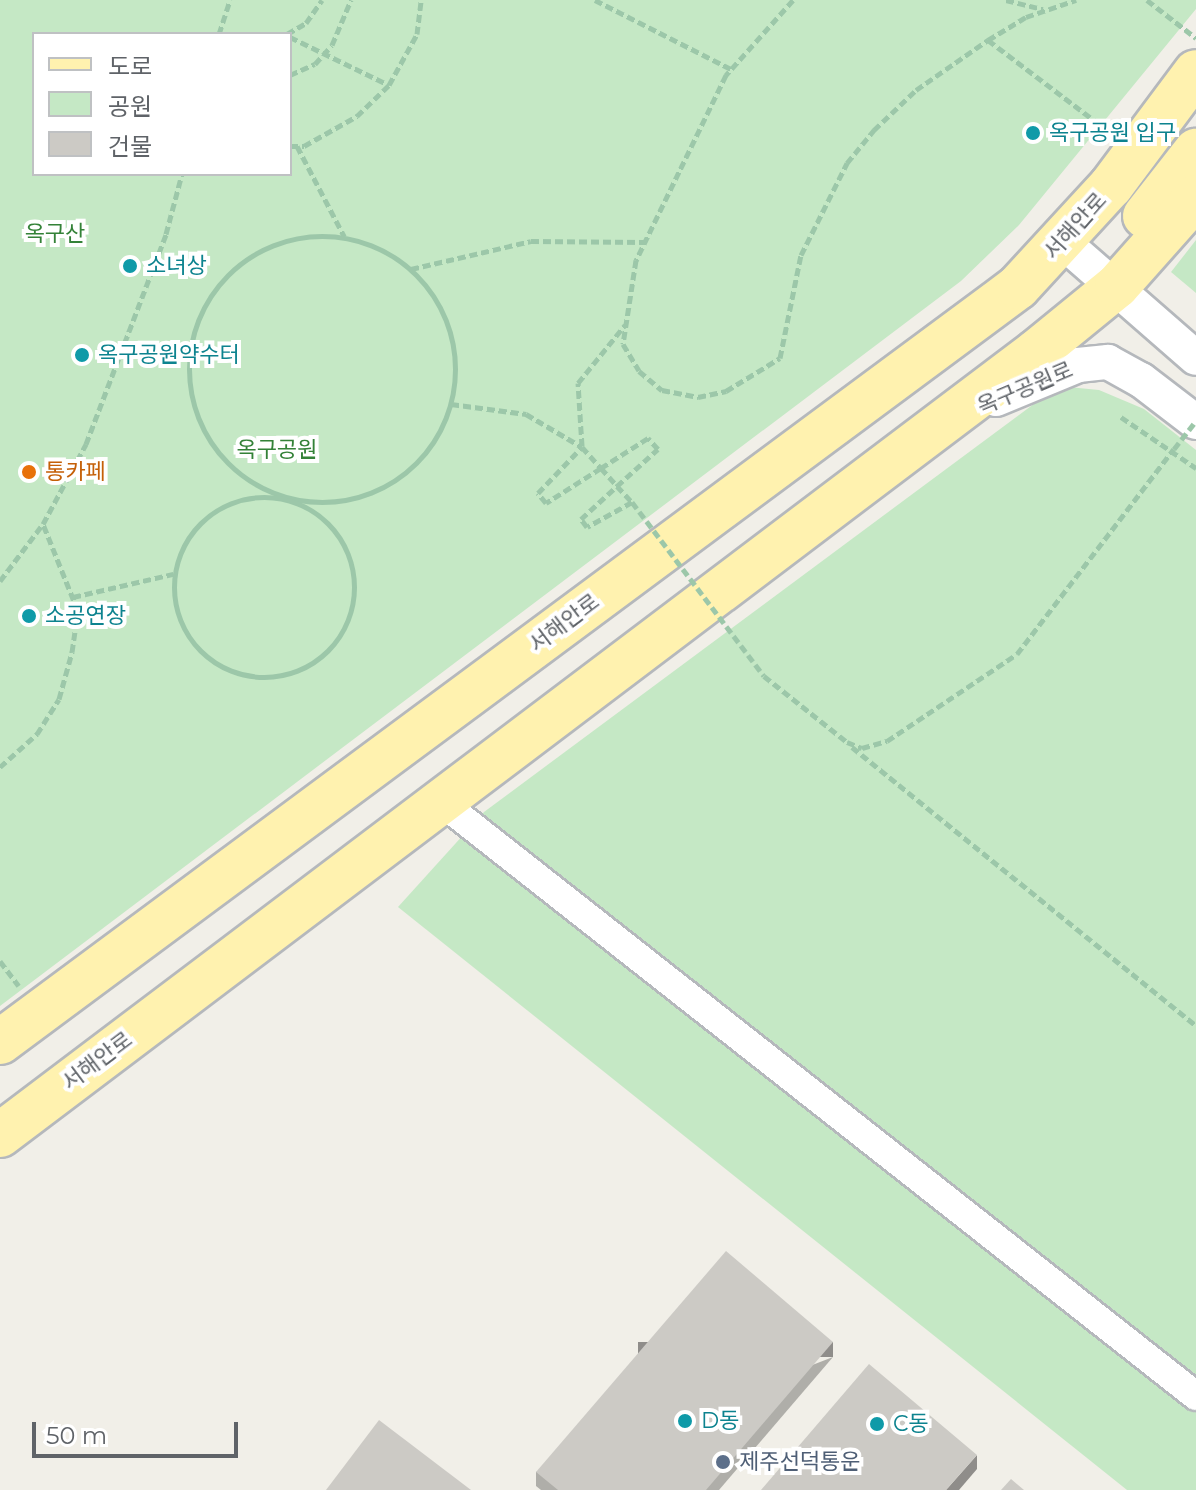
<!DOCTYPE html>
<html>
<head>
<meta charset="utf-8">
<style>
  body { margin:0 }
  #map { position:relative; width:1196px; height:1490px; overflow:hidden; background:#f1efe8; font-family:Montserrat,"Noto Sans KR",sans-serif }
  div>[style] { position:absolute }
  .green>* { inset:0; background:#c5e8c5 }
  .path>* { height:5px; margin-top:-2.5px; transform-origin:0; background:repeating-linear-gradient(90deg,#9cc7a9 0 8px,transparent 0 12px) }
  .path>.ring { margin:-2.5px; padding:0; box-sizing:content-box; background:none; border:5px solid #9cc7a9; border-radius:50% }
  .roads { filter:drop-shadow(2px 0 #b5b8bc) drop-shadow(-2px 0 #b5b8bc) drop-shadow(0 2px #b5b8bc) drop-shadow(0 -2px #b5b8bc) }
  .minor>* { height:28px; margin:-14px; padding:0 14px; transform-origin:14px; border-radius:14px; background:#fff }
  .tertiary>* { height:34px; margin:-17px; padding:0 17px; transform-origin:17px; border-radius:17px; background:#fff }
  .primary>* { height:44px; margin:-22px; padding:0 22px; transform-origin:22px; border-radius:22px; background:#fff2af }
  .path-bridge>* { height:5px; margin-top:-2.5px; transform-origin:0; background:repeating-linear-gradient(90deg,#9cc7a9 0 8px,transparent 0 12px) }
  .wall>* { inset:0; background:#afaea9 }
  .shaded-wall>* { inset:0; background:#8f8d8a; transform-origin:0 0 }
  .building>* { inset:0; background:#cccac5 }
  .dots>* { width:22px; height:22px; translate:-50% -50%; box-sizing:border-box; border:4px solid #fff; border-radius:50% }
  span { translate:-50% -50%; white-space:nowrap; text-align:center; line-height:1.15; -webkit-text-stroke:8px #fff; paint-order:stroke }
  .culture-label { font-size:22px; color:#0d838f }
  .left { translate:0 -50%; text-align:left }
  .street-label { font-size:22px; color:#5f6368 }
  .park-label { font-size:22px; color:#348238 }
  .food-label { font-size:22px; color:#c56008 }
  .service-label { font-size:22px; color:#4e5e75 }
  .legend { position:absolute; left:32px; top:32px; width:260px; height:144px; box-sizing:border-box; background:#fff; border:2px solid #bfc1c3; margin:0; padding:10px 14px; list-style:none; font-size:24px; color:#5f6368 }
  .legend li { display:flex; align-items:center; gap:16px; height:40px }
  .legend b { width:40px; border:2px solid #bfc1c3 }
  .scale { position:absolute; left:32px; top:1422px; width:206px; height:36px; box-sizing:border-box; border:4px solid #5f6368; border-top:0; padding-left:10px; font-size:24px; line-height:28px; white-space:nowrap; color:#5f6368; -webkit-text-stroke:6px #fff; paint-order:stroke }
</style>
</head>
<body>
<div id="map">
  <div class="green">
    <div style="clip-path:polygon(evenodd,0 0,1196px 0,1196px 9px,1019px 225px,961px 281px,0 1006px,0 0,290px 34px,290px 174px,34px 174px,34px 34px,290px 34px)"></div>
    <div style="clip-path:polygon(1196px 240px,1196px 293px,1171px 272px)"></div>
    <div style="clip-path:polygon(1058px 386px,1099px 390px,1144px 409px,1196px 450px,1196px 1490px,1127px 1490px,398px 907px,484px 812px)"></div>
  </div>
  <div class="path">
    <div style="left:595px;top:0;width:153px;rotate:26.9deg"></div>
    <div style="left:793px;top:0;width:101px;rotate:131.8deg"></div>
    <div style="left:726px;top:75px;width:206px;rotate:115.9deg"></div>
    <div style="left:636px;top:260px;width:85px;rotate:98.8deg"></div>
    <div style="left:623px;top:344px;width:31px;rotate:59deg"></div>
    <div style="left:639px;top:371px;width:30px;rotate:40deg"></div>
    <div style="left:662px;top:390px;width:37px;rotate:11deg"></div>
    <div style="left:698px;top:397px;width:29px;rotate:-12deg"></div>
    <div style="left:726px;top:391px;width:63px;rotate:-31.4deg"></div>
    <div style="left:780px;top:358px;width:105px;rotate:-78.5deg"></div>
    <div style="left:801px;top:255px;width:103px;rotate:-63.4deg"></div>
    <div style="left:847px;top:163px;width:43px;rotate:-50.7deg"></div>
    <div style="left:874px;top:130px;width:58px;rotate:-43.6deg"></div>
    <div style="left:916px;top:90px;width:88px;rotate:-34.8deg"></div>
    <div style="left:988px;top:40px;width:44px;rotate:-31.2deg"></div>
    <div style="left:1026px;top:17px;width:53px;rotate:-18.8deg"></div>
    <div style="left:1006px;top:0;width:38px;rotate:14deg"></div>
    <div style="left:1147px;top:0;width:62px;rotate:37.8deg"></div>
    <div style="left:219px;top:34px;width:36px;rotate:-72deg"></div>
    <div style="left:287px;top:34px;width:22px;rotate:-30deg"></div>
    <div style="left:306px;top:23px;width:28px;rotate:-55deg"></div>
    <div style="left:290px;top:37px;width:110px;rotate:25.9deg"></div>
    <div style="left:988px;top:40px;width:154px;rotate:37.1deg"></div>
    <div style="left:290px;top:75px;width:27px;rotate:-24deg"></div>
    <div style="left:315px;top:64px;width:25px;rotate:-48deg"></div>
    <div style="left:332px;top:45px;width:49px;rotate:-67.1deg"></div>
    <div style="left:290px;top:146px;width:14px"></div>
    <div style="left:304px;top:146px;width:61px;rotate:-29.5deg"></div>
    <div style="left:357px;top:116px;width:45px;rotate:-44.1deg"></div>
    <div style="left:389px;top:85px;width:58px;rotate:-61.2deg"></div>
    <div style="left:417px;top:34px;width:34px;rotate:-83deg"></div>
    <div style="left:297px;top:146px;width:102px;rotate:62.4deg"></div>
    <div class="ring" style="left:189px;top:236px;width:261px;height:261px"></div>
    <div style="left:411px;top:269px;width:123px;rotate:-13.1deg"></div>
    <div style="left:531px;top:241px;width:114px;rotate:0.5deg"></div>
    <div style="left:451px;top:404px;width:76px;rotate:7.6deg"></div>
    <div style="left:526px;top:414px;width:65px;rotate:30.5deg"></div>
    <div style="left:582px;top:447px;width:28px;rotate:48deg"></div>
    <div style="left:601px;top:468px;width:24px;rotate:48deg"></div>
    <div style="left:617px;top:486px;width:22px;rotate:47deg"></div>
    <div style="left:632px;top:502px;width:51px;rotate:150.9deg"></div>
    <div style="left:587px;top:527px;width:10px;rotate:-127deg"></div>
    <div style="left:581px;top:519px;width:49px;rotate:-42.5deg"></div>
    <div style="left:617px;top:486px;width:55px;rotate:-42.1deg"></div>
    <div style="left:658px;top:449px;width:15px;rotate:-132deg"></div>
    <div style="left:648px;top:438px;width:56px;rotate:147.4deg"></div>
    <div style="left:601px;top:468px;width:65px;rotate:147.5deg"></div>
    <div style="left:546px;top:503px;width:13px;rotate:-129deg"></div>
    <div style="left:538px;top:493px;width:64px;rotate:-46.3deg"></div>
    <div style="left:1121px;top:417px;width:91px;rotate:34.2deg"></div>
    <div style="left:582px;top:446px;width:63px;rotate:-93.6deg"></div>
    <div style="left:578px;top:383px;width:75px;rotate:-51deg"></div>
    <div class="ring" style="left:174px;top:497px;width:175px;height:175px"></div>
    <div style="left:0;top:581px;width:71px;rotate:-53deg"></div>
    <div style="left:43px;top:524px;width:91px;rotate:-61.7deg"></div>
    <div style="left:86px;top:444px;width:225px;rotate:-69.1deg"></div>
    <div style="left:166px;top:234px;width:62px;rotate:-75.1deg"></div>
    <div style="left:73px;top:597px;width:103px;rotate:-13deg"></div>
    <div style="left:764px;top:676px;width:106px;rotate:38.5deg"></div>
    <div style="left:847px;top:742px;width:16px;rotate:22deg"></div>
    <div style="left:862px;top:748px;width:26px;rotate:-16deg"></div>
    <div style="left:887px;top:741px;width:156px;rotate:-33.8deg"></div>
    <div style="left:1017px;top:654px;width:258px;rotate:-52.6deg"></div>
    <div style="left:852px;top:747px;width:443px;rotate:39deg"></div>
    <div style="left:0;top:767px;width:50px;rotate:-41.7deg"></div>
    <div style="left:37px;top:734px;width:41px;rotate:-57.8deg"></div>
    <div style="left:59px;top:699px;width:49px;rotate:-74.5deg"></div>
    <div style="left:72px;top:652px;width:41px;rotate:-81.7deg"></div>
    <div style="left:78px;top:611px;width:94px;rotate:-111.9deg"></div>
    <div style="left:0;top:961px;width:31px;rotate:53deg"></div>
  </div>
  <div class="roads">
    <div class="minor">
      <div style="left:440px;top:801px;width:962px;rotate:38.2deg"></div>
    </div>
    <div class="tertiary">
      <div style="left:1063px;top:242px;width:176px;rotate:41.1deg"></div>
      <div style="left:996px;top:399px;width:89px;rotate:-22.5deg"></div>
      <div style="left:1078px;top:365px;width:30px;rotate:-6deg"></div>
      <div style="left:1108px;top:362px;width:38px;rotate:29deg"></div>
      <div style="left:1141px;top:380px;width:69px;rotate:37.4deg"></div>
    </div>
    <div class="primary">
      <div style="left:1145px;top:216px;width:83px;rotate:-51.9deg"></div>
      <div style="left:0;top:1042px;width:1267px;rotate:-36.56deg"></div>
      <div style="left:1018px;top:287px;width:137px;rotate:-47.4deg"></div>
      <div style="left:1111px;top:186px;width:142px;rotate:-53.3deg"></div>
      <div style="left:0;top:1135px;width:1299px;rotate:-37.08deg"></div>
      <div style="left:1036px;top:352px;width:104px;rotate:-39.2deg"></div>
      <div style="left:1117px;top:286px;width:119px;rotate:-48.4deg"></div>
    </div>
  </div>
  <div class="path-bridge">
    <div style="left:1174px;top:449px;width:36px;rotate:-52deg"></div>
    <div style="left:632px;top:502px;width:218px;rotate:52.8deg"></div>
  </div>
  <div class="wall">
    <div style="clip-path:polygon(833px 1357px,719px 1490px,541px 1490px,536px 1486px,536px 1472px)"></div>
  </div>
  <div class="shaded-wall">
    <div style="left:833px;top:1342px;width:15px;height:195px;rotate:90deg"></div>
    <div style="clip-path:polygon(977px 1455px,977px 1469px,959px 1490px,946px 1490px)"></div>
  </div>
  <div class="building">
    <div style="clip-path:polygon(726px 1251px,833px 1342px,706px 1490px,558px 1490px,536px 1472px)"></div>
    <div style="clip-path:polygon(869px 1364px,977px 1455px,946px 1490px,761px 1490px)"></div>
    <div style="clip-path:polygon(379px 1420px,471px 1490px,326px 1490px)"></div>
    <div style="clip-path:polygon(1011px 1479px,1024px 1490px,1001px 1490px)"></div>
  </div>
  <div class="dots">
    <div style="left:1033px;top:133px;background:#0f9aa8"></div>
    <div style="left:130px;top:266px;background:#0f9aa8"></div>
    <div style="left:82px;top:355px;background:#0f9aa8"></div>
    <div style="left:29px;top:472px;background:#e8710a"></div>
    <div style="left:29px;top:616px;background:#0f9aa8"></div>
    <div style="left:685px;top:1421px;background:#0f9aa8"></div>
    <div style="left:877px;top:1424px;background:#0f9aa8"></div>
    <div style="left:723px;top:1462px;background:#5c6f8a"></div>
  </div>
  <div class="culture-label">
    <span class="left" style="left:1049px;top:133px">옥구공원 입구</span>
    <span class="left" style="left:146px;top:266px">소녀상</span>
    <span class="left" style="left:98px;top:355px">옥구공원약수터</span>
    <span class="left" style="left:45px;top:616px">소공연장</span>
    <span class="left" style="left:701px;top:1421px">D동</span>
    <span class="left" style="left:893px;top:1424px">C동</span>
  </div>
  <div class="street-label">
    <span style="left:1075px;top:226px;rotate:-48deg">서해안로</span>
    <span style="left:1025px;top:388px;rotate:-23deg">옥구공원로</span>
    <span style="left:564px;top:623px;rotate:-37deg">서해안로</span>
    <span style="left:97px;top:1061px;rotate:-37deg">서해안로</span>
  </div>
  <div class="park-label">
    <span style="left:55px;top:234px">옥구산</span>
    <span style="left:277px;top:450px">옥구공원</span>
  </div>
  <div class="food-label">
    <span class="left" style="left:45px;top:472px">통카페</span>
  </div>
  <div class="service-label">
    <span class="left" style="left:739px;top:1462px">제주선덕통운</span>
  </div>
  <ul class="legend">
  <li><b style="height:10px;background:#fff2af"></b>도로</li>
  <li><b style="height:22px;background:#c5e8c5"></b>공원</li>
  <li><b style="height:22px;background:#cccac5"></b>건물</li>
  </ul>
  <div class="scale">50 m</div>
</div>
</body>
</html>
